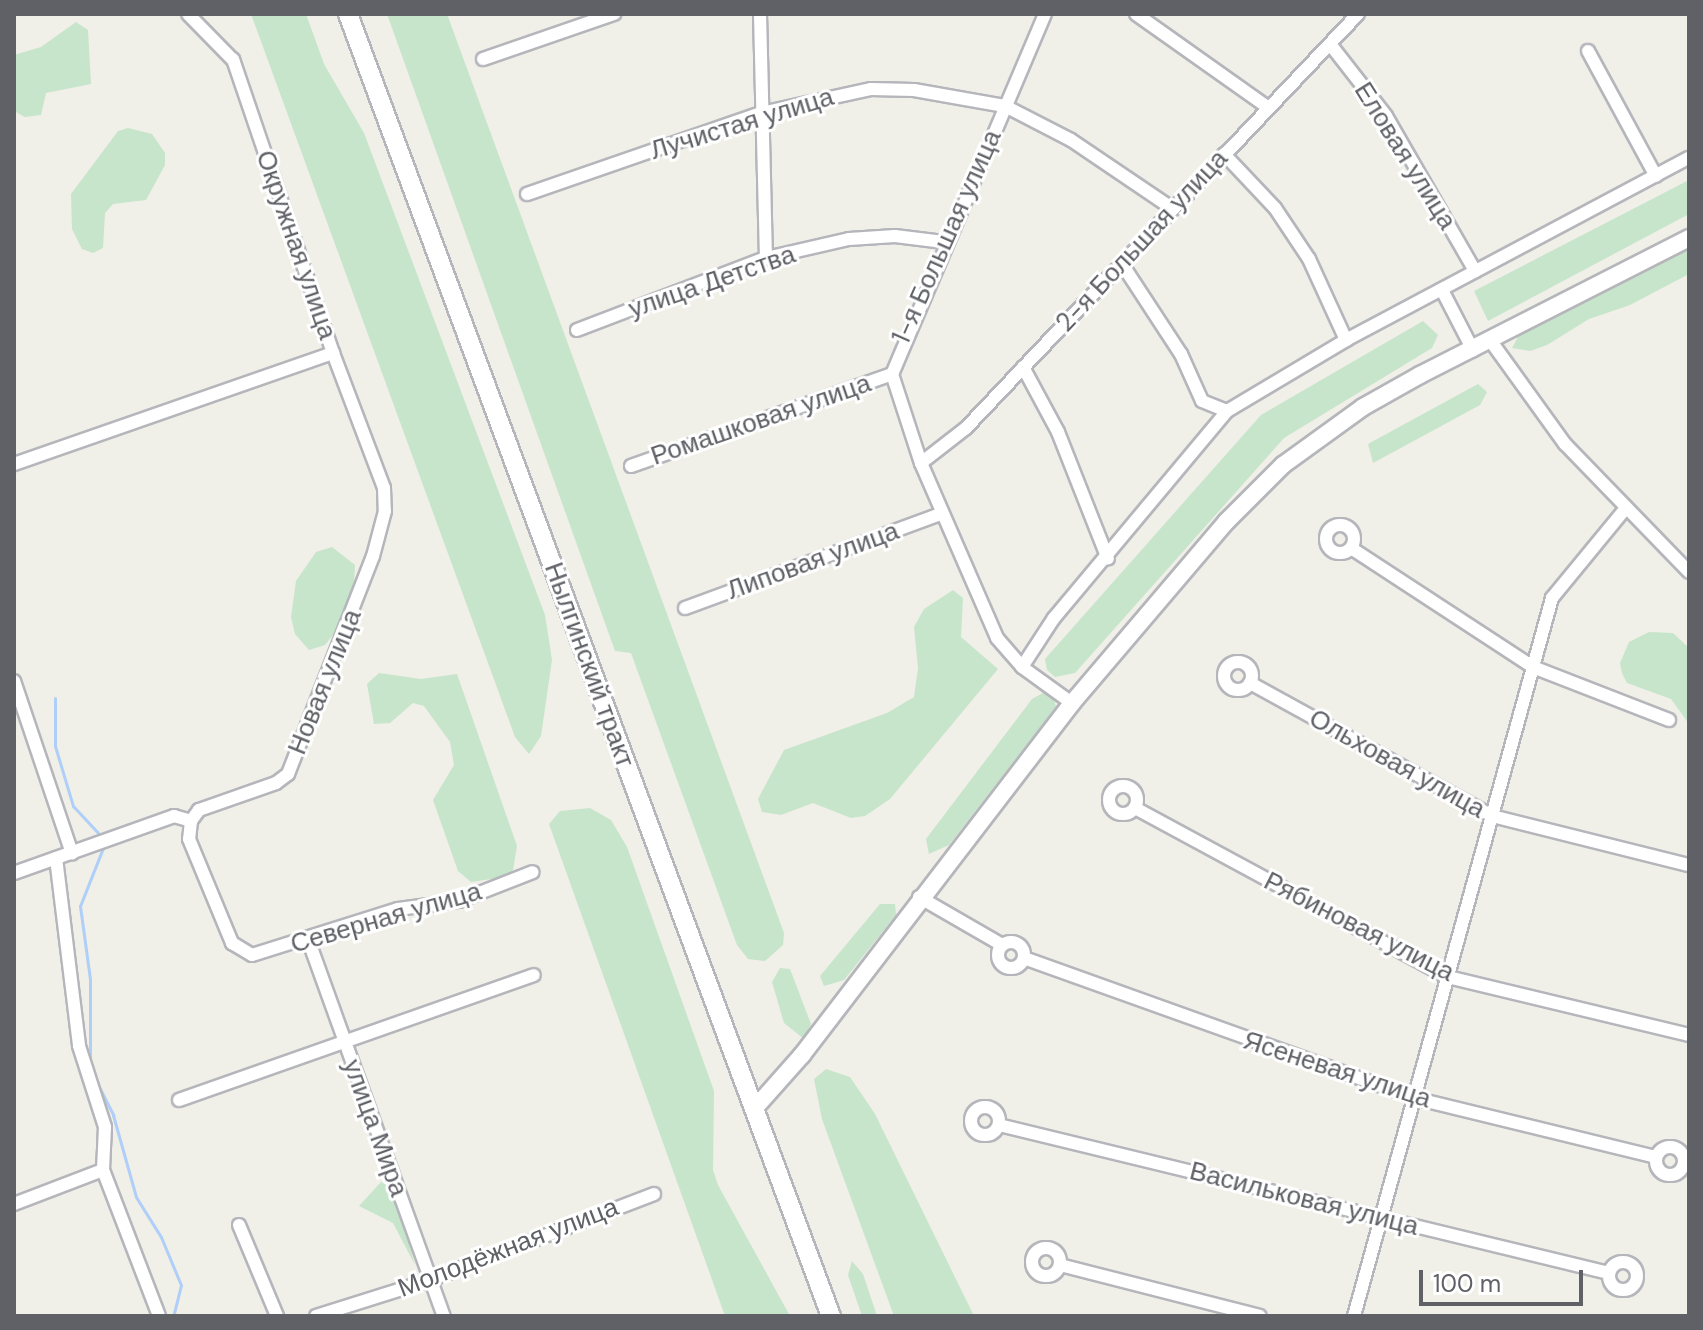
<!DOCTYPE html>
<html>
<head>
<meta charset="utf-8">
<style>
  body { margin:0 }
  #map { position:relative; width:1703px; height:1330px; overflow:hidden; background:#f0efe8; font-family:"DM Sans",sans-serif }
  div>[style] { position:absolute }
  .green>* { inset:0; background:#c7e5cb }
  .stream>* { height:3px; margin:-1.5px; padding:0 1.5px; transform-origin:1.5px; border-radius:1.5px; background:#afcff9 }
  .roads { filter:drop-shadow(2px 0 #b5b6bb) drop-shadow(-2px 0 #b5b6bb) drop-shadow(0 2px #b5b6bb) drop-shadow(0 -2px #b5b6bb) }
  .minor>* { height:12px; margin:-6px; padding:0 6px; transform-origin:6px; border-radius:6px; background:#fff }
  .minor>.ring { margin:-6px; padding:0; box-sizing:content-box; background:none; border:12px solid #fff; border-radius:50% }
  .tertiary>* { height:16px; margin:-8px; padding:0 8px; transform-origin:8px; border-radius:8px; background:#fff }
  .secondary>* { height:18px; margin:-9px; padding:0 9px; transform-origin:9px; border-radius:9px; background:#fff }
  span { translate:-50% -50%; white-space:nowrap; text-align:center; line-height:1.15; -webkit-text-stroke:6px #fff; paint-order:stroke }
  .street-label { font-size:26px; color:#5f6167 }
  .frame { position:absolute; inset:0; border:16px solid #5f6167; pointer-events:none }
  .scale { position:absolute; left:1419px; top:1270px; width:164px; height:36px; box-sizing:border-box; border:4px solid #5f6167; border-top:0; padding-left:10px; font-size:24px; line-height:28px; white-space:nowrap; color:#5f6167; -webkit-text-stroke:6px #fff; paint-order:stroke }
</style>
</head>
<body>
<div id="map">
  <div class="green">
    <div style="clip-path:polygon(251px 14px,306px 14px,324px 64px,364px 133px,545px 615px,552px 660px,541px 736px,529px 754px,515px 737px)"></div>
    <div style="clip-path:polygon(387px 14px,447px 14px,784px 933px,783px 945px,765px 961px,748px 959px,737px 945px,631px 653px,615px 651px)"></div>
    <div style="clip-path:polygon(76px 22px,88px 30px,91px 84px,46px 93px,41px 115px,25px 117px,14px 111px,14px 55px,41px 47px)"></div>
    <div style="clip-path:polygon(128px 128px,152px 134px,165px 153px,165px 165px,146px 200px,113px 204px,105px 213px,103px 248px,93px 253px,82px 249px,72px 229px,71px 194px,118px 131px)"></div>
    <div style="clip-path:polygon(1689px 180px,1689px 214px,1488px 321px,1474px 291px)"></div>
    <div style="clip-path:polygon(1689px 249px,1689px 274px,1630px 305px,1589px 319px,1547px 345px,1530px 351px,1512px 348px,1519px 335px)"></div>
    <div style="clip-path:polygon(1423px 321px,1438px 335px,1432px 348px,1284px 438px,1075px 673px,1055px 677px,1047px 670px,1045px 659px,1261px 415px)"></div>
    <div style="clip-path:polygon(1478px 384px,1487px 392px,1480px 405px,1373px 463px,1368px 444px)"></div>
    <div style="clip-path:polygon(332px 547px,355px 565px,354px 582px,343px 622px,325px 645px,309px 650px,295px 634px,291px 617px,296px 581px,316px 552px)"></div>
    <div style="clip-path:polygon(953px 590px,963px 598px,961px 637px,998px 669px,890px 799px,865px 816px,851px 818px,813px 803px,781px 815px,762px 812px,758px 799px,784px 750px,887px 713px,914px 697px,918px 668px,914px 627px,924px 609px)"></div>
    <div style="clip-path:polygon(1649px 632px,1673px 633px,1689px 648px,1689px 724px,1671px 699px,1627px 683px,1622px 673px,1620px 663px,1629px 642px)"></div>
    <div style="clip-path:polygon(379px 673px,421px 679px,457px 674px,517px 846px,513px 870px,505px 877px,471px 882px,458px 871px,433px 800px,454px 765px,450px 742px,424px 706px,413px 703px,390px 723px,374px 724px,367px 684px)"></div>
    <div style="clip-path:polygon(1043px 693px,1053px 696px,1056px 707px,949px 845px,929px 854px,926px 839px,1032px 699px)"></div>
    <div style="clip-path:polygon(590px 808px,611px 820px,627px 847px,714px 1091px,713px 1170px,718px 1185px,790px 1316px,725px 1316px,549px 824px,560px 811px)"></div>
    <div style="clip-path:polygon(880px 904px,895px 904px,896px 915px,844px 980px,824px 986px,820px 976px)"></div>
    <div style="clip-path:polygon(780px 968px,790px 969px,811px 1024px,804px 1039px,784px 1023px,772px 982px)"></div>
    <div style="clip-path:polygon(826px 1069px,850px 1077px,875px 1114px,974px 1316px,894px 1316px,822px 1119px,814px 1079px)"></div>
    <div style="clip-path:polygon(381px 1182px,393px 1188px,415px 1265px,393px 1223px,359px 1206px)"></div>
    <div style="clip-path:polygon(852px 1261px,863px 1274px,877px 1316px,862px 1316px,848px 1275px)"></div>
  </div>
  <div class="stream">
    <div style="left:55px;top:698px;width:48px;rotate:90deg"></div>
    <div style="left:55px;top:746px;width:63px;rotate:73.3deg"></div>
    <div style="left:73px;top:806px;width:38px;rotate:47deg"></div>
    <div style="left:90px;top:1063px;width:84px;rotate:-90deg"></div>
    <div style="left:90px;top:979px;width:74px;rotate:-97.8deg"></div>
    <div style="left:80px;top:906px;width:62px;rotate:-68.4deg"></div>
    <div style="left:98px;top:1085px;width:34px;rotate:63deg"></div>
    <div style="left:113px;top:1115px;width:85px;rotate:74.3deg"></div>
    <div style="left:136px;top:1197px;width:47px;rotate:58deg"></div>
    <div style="left:161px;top:1237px;width:52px;rotate:67.4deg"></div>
    <div style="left:181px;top:1285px;width:32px;rotate:104deg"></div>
  </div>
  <div class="roads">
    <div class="minor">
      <div style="left:760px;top:14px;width:244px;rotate:88.6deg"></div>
      <div style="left:1045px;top:14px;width:391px;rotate:113deg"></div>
      <div style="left:892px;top:374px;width:94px;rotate:72deg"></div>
      <div style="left:921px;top:463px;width:191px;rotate:66.5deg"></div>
      <div style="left:997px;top:638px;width:38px;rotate:49deg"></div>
      <div style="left:1022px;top:667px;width:62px;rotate:35.8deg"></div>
      <div style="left:1136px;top:14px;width:159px;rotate:35.3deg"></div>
      <div style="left:1330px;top:44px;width:91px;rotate:52.1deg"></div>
      <div style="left:1386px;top:116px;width:179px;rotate:60.1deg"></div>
      <div style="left:1588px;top:51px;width:142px;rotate:61.5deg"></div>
      <div style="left:483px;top:59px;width:139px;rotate:-19deg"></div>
      <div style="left:1224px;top:154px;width:74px;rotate:46.6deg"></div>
      <div style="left:1275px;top:208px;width:61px;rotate:56.3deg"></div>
      <div style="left:1309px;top:259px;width:89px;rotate:65.4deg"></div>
      <div style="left:527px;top:194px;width:248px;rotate:-19.1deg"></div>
      <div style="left:761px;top:113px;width:113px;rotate:-12.3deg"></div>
      <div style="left:871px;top:89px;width:43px;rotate:1.3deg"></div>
      <div style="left:914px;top:90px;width:92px;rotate:10deg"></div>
      <div style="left:1005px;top:106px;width:74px;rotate:27.3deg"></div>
      <div style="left:1071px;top:140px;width:123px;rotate:34.1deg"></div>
      <div style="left:1122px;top:264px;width:108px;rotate:56.8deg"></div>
      <div style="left:1181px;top:354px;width:51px;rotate:65.9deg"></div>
      <div style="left:1202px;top:401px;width:27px;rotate:22deg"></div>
      <div style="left:1442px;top:290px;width:68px;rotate:62.7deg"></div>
      <div style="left:577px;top:330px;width:202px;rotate:-20.9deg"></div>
      <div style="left:766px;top:258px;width:85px;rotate:-12.9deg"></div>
      <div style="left:849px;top:239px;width:46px;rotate:-3.7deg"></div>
      <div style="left:895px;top:236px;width:49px;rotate:7deg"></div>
      <div style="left:1490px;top:340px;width:128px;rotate:54.2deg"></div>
      <div style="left:1565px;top:444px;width:178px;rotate:45.9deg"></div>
      <div style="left:333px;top:353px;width:144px;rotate:69.3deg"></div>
      <div style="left:384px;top:488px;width:23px;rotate:88deg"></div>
      <div style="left:385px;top:511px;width:47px;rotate:104.9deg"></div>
      <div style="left:373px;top:556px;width:234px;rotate:111.3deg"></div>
      <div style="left:288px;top:774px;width:15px;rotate:143deg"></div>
      <div style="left:276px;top:783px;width:82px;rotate:160.7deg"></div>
      <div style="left:199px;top:810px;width:14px;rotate:126deg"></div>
      <div style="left:191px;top:821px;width:18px;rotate:96deg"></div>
      <div style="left:189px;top:839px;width:113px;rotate:67.5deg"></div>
      <div style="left:232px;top:943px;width:23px;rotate:31deg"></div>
      <div style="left:252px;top:955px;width:153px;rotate:-17.5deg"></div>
      <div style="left:398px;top:909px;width:62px;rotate:-7.5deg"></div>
      <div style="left:459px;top:901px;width:79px;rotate:-21.4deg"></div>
      <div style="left:1023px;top:367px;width:74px;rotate:61.7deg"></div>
      <div style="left:1058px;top:432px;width:136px;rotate:68.5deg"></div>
      <div style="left:921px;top:463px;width:57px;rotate:-37.9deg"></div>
      <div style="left:966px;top:428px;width:570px;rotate:-46.56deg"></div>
      <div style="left:14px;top:464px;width:338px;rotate:-19.2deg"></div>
      <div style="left:333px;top:353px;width:310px;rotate:-108.8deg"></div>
      <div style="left:233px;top:60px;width:64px;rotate:-134.4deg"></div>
      <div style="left:631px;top:466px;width:277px;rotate:-19.4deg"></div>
      <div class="ring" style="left:1326px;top:525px;width:16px;height:16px"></div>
      <div style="left:1351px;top:548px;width:217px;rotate:33.2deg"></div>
      <div style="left:1533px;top:667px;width:146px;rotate:21.3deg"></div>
      <div style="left:685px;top:608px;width:273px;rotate:-20.2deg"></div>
      <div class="ring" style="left:1224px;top:662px;width:16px;height:16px"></div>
      <div style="left:1022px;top:667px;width:59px;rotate:-56.9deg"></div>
      <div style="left:1054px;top:618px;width:270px;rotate:-50.1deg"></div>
      <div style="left:1227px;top:411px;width:139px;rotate:-30.8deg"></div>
      <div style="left:1346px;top:340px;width:388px;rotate:-28deg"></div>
      <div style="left:14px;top:681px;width:182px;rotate:71.4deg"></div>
      <div style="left:1250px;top:683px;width:276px;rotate:28.8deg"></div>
      <div style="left:1492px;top:816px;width:203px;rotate:14deg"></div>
      <div class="ring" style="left:1109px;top:786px;width:16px;height:16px"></div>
      <div style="left:1135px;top:808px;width:356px;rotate:28.4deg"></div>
      <div style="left:1448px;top:977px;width:248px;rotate:13.5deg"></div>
      <div style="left:56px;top:858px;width:189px;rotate:83deg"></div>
      <div style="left:79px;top:1046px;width:85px;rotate:72.2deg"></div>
      <div style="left:105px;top:1127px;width:43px;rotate:92.7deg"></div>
      <div style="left:103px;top:1170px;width:156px;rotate:69deg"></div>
      <div style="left:14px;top:873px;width:170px;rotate:-19.6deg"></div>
      <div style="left:174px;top:816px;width:18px;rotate:16deg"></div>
      <div style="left:919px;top:897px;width:96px;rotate:30deg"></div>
      <div style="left:308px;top:939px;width:401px;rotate:70.2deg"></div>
      <div class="ring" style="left:998px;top:942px;width:14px;height:14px"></div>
      <div style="left:1024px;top:958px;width:414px;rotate:19.7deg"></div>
      <div style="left:1414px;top:1098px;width:249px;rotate:13.7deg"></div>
      <div style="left:179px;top:1100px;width:376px;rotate:-19.4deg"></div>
      <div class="ring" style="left:971px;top:1107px;width:16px;height:16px"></div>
      <div style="left:999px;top:1125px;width:628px;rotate:13.64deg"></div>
      <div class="ring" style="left:1656px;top:1147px;width:16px;height:16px"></div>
      <div style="left:14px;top:1204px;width:95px;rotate:-20.9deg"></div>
      <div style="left:239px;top:1225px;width:99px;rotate:67.3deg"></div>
      <div class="ring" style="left:1032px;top:1248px;width:16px;height:16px"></div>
      <div class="ring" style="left:1609px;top:1262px;width:16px;height:16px"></div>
      <div style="left:1060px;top:1265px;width:206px;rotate:14.3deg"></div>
      <div style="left:316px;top:1316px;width:120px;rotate:-17.5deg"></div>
      <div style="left:430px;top:1280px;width:240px;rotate:-21deg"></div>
      <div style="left:1354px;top:1316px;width:745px;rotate:-74.58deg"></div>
      <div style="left:1552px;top:598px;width:115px;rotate:-50.6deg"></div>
    </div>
    <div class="tertiary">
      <div style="left:755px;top:1108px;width:71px;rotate:-48.4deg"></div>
      <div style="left:802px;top:1055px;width:444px;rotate:-52.5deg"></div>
      <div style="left:1072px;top:703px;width:238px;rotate:-49.6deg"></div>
      <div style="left:1226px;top:522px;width:81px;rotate:-45deg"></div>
      <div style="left:1283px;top:465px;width:99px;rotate:-35.9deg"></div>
      <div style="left:1363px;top:407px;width:65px;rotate:-29.3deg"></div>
      <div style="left:1420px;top:375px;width:302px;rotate:-27deg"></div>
    </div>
    <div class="secondary">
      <div style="left:348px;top:14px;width:1389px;rotate:69.65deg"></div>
    </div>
  </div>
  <div class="street-label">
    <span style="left:742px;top:124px;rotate:-17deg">Лучистая улица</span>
    <span style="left:1405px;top:156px;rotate:58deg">Еловая улица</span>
    <span style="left:947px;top:237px;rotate:-66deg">1-я Большая улица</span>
    <span style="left:1142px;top:241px;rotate:-47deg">2-я Большая улица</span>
    <span style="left:296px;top:245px;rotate:71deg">Окружная улица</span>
    <span style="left:712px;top:282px;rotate:-19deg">улица Детства</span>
    <span style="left:761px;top:420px;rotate:-19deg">Ромашковая улица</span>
    <span style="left:813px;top:561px;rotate:-20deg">Липовая улица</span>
    <span style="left:589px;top:665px;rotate:70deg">Нылгинский тракт</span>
    <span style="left:325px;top:682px;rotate:-68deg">Новая улица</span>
    <span style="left:1397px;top:764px;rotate:29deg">Ольховая улица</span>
    <span style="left:386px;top:918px;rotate:-16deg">Северная улица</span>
    <span style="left:1359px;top:927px;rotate:27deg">Рябиновая улица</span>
    <span style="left:1337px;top:1070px;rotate:18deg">Ясеневая улица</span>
    <span style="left:375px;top:1128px;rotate:70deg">улица Мира</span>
    <span style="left:1304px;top:1199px;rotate:14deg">Васильковая улица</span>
    <span style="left:508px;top:1248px;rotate:-21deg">Молодёжная улица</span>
  </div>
  <div class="frame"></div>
  <div class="scale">100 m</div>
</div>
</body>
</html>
